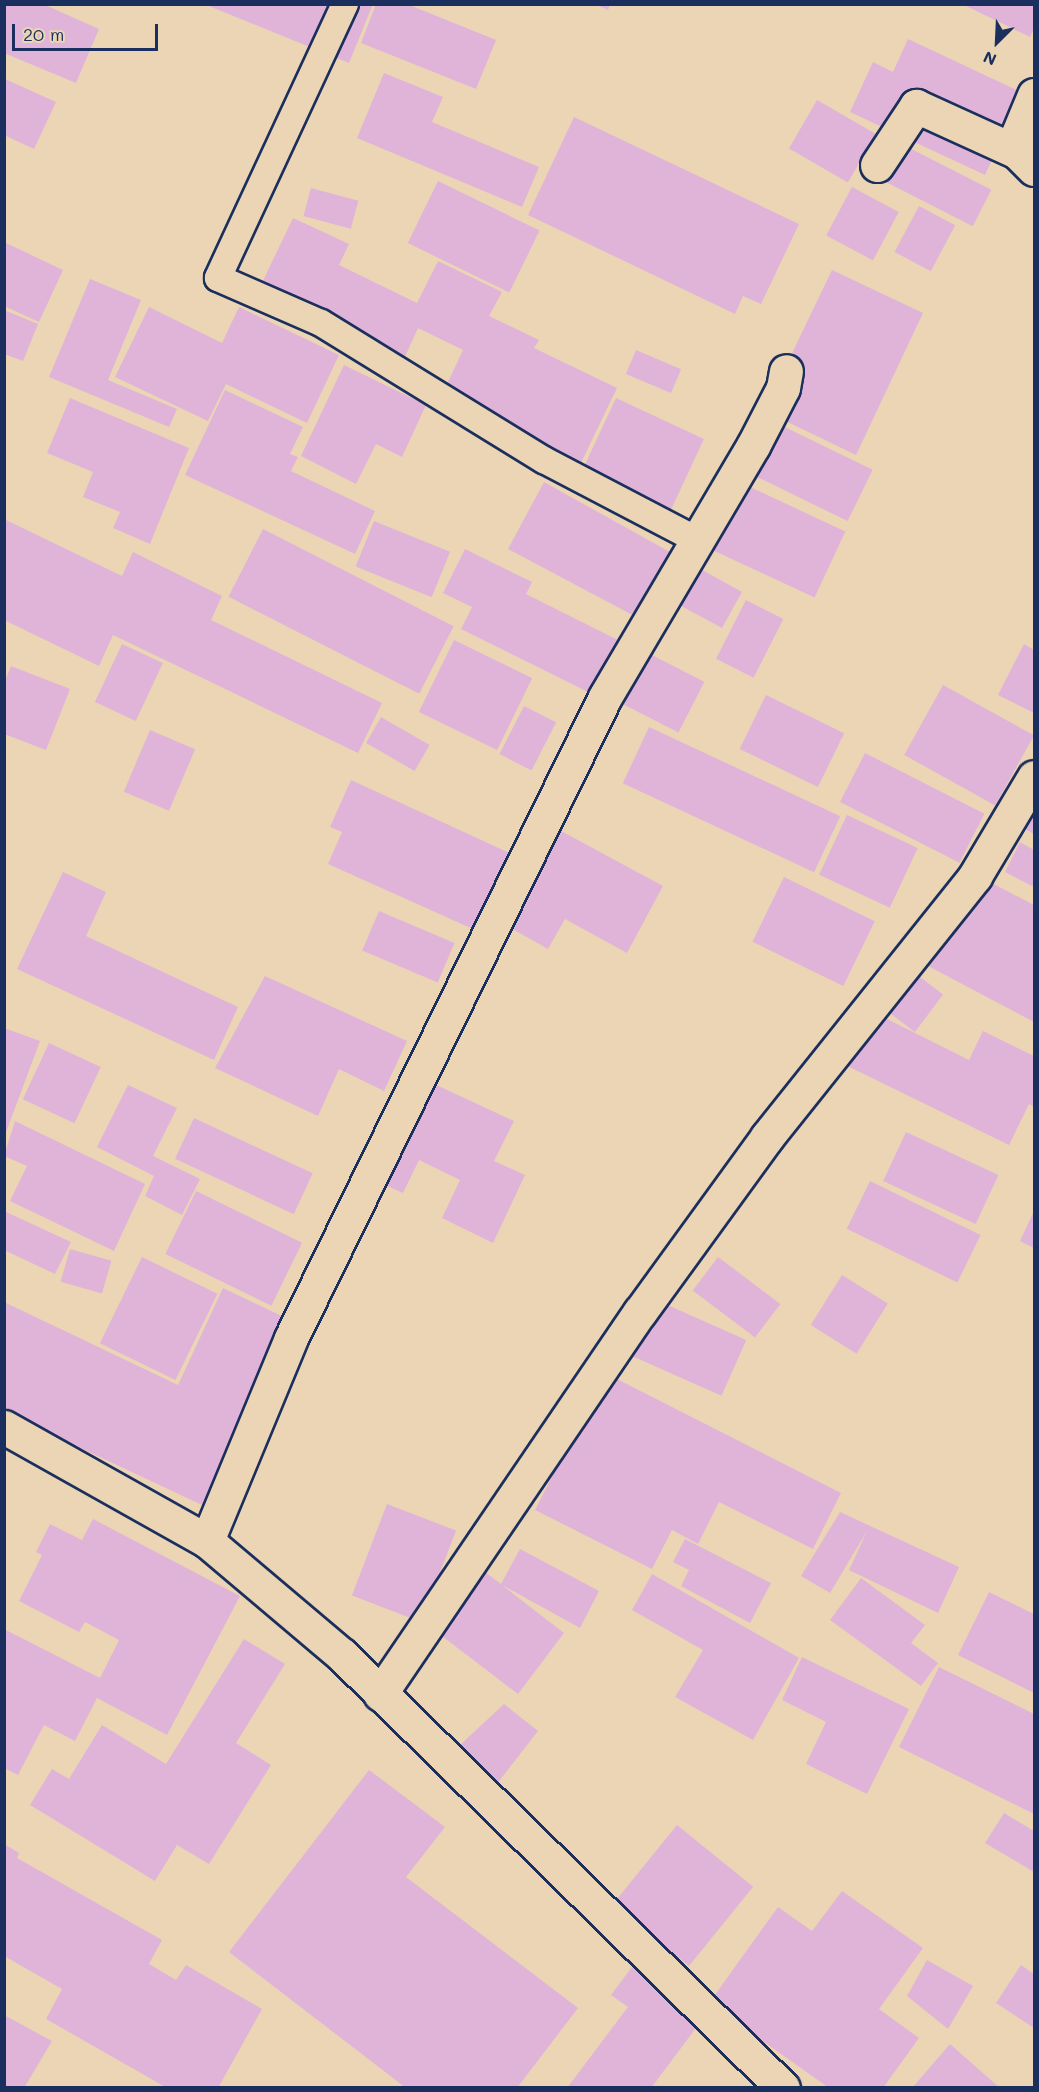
<!DOCTYPE html>
<html>
<head>
<meta charset="utf-8">
<style>
  body { margin:0 }
  #map { position:relative; width:1039px; height:2092px; overflow:hidden; background:#ebd5b4; font-family:Mali,sans-serif }
  div>[style] { position:absolute }
  .building>* { inset:0; background:#e0b4d9; transform-origin:0 0 }
  .roads { filter:drop-shadow(2px 0 #1b2f5e) drop-shadow(-2px 0 #1b2f5e) drop-shadow(0 2px #1b2f5e) drop-shadow(0 -2px #1b2f5e) }
  .service>* { height:26px; margin:-13px; padding:0 13px; transform-origin:13px; border-radius:13px; background:#ebd5b4 }
  .minor>* { height:33px; margin:-16.5px; padding:0 16.5px; transform-origin:16.5px; border-radius:16.5px; background:#ebd5b4 }
  span { translate:-50% -50%; white-space:nowrap; text-align:center; line-height:1.15; -webkit-text-stroke:4.5px #ebd5b4; paint-order:stroke }
  .frame { position:absolute; inset:0; border:6px solid #1b2f5e; pointer-events:none }
  .north { position:absolute; left:967px; top:12px; width:60px; height:60px; -webkit-text-stroke:4px #ebd5b4; paint-order:stroke; rotate:204deg; font-size:16px; font-weight:700; line-height:24px; text-align:center; color:#1b2f5e }
  .north::after { content:''; display:block; margin:auto; width:21px; height:27px; background:#1b2f5e; clip-path:polygon(50% 0,100% 100%,50% 72%,0 100%) }
  .scale { position:absolute; left:12px; top:24px; width:146px; height:27px; box-sizing:border-box; border:3px solid #1b2f5e; border-top:0; padding-left:8px; font-size:18px; line-height:21px; white-space:nowrap; color:#1b2f5e; -webkit-text-stroke:4px #ebd5b4; paint-order:stroke }
</style>
</head>
<body>
<div id="map">
  <div class="building">
    <div style="clip-path:polygon(4px 4px,43px 4px,99px 29px,76px 83px,4px 53px)"></div>
    <div style="clip-path:polygon(204px 4px,373px 4px,349px 63px)"></div>
    <div style="clip-path:polygon(376px 4px,407px 4px,496px 40px,476px 89px,361px 43px)"></div>
    <div style="clip-path:polygon(595px 4px,610px 4px,608px 10px)"></div>
    <div style="clip-path:polygon(962px 4px,1034px 4px,1034px 28px,1030px 37px)"></div>
    <div style="clip-path:polygon(908px 39px,1023px 93px,985px 175px,850px 112px,873px 62px,893px 72px)"></div>
    <div style="clip-path:polygon(384px 73px,443px 97px,432px 122px,539px 167px,522px 207px,357px 138px)"></div>
    <div style="clip-path:polygon(5px 79px,56px 102px,34px 149px,4px 135px)"></div>
    <div style="left:817px;top:100px;width:68px;height:56px;rotate:30deg"></div>
    <div style="clip-path:polygon(574px 117px,799px 224px,761px 304px,743px 296px,735px 314px,528px 215px)"></div>
    <div style="left:880px;top:133px;width:125px;height:41px;rotate:27deg"></div>
    <div style="left:438px;top:181px;width:113px;height:69px;rotate:26deg"></div>
    <div style="left:852px;top:187px;width:53px;height:55px;rotate:28deg"></div>
    <div style="left:311px;top:188px;width:49px;height:29px;rotate:15deg"></div>
    <div style="left:919px;top:206px;width:41px;height:52px;rotate:28deg"></div>
    <div style="clip-path:polygon(293px 218px,349px 244px,339px 265px,417px 303px,438px 261px,502px 292px,489px 316px,539px 340px,534px 348px,617px 388px,579px 467px,440px 399px,463px 350px,418px 328px,404px 359px,259px 289px)"></div>
    <div style="clip-path:polygon(4px 242px,63px 270px,39px 322px,4px 306px)"></div>
    <div style="clip-path:polygon(832px 270px,923px 313px,856px 455px,771px 414px,784px 370px)"></div>
    <div style="clip-path:polygon(90px 279px,141px 300px,108px 380px,177px 409px,169px 427px,49px 377px)"></div>
    <div style="clip-path:polygon(149px 307px,222px 343px,239px 307px,339px 355px,307px 423px,226px 384px,208px 421px,115px 377px)"></div>
    <div style="clip-path:polygon(4px 310px,38px 324px,23px 361px,4px 354px)"></div>
    <div style="left:636px;top:350px;width:49px;height:26px;rotate:23deg"></div>
    <div style="clip-path:polygon(344px 365px,426px 405px,402px 457px,376px 444px,356px 484px,301px 456px)"></div>
    <div style="clip-path:polygon(225px 390px,303px 427px,290px 454px,298px 457px,291px 471px,375px 511px,355px 554px,185px 475px)"></div>
    <div style="clip-path:polygon(70px 398px,189px 448px,150px 544px,113px 528px,120px 512px,83px 497px,93px 472px,47px 453px)"></div>
    <div style="left:616px;top:398px;width:97px;height:89px;rotate:25deg"></div>
    <div style="left:754px;top:412px;width:132px;height:57px;rotate:26deg"></div>
    <div style="left:733px;top:479px;width:124px;height:73px;rotate:25deg"></div>
    <div style="clip-path:polygon(544px 482px,742px 592px,722px 628px,670px 600px,655px 627px,508px 549px)"></div>
    <div style="clip-path:polygon(4px 519px,122px 576px,133px 552px,222px 596px,211px 620px,382px 703px,358px 753px,113px 635px,99px 666px,4px 620px)"></div>
    <div style="left:374px;top:521px;width:82px;height:49px;rotate:22deg"></div>
    <div style="left:263px;top:529px;width:214px;height:76px;rotate:27deg"></div>
    <div style="clip-path:polygon(465px 549px,532px 582px,526px 594px,620px 641px,594px 695px,461px 629px,472px 607px,443px 593px)"></div>
    <div style="left:746px;top:600px;width:42px;height:66px;rotate:27deg"></div>
    <div style="left:454px;top:640px;width:87px;height:80px;rotate:26deg"></div>
    <div style="left:122px;top:644px;width:45px;height:64px;rotate:25deg"></div>
    <div style="clip-path:polygon(1024px 644px,1034px 650px,1034px 713px,998px 695px)"></div>
    <div style="left:642px;top:650px;width:70px;height:57px;rotate:27deg"></div>
    <div style="clip-path:polygon(11px 666px,70px 689px,46px 750px,4px 734px,4px 683px)"></div>
    <div style="left:943px;top:685px;width:104px;height:80px;rotate:29deg"></div>
    <div style="left:766px;top:695px;width:87px;height:60px;rotate:26deg"></div>
    <div style="left:524px;top:706px;width:36px;height:54px;rotate:27deg"></div>
    <div style="left:381px;top:717px;width:56px;height:30px;rotate:30deg"></div>
    <div style="left:649px;top:727px;width:211px;height:62px;rotate:25deg"></div>
    <div style="left:150px;top:730px;width:49px;height:67px;rotate:23deg"></div>
    <div style="left:865px;top:753px;width:134px;height:55px;rotate:27deg"></div>
    <div style="clip-path:polygon(351px 780px,518px 857px,484px 934px,328px 864px,342px 832px,330px 827px)"></div>
    <div style="clip-path:polygon(1034px 811px,1034px 834px,1025px 829px)"></div>
    <div style="left:847px;top:815px;width:78px;height:66px;rotate:25deg"></div>
    <div style="clip-path:polygon(550px 825px,663px 886px,627px 953px,565px 919px,548px 949px,498px 921px)"></div>
    <div style="clip-path:polygon(1020px 842px,1034px 850px,1034px 887px,1005px 872px)"></div>
    <div style="clip-path:polygon(969px 871px,1034px 905px,1034px 1022px,911px 957px)"></div>
    <div style="clip-path:polygon(63px 872px,106px 892px,86px 936px,238px 1007px,214px 1060px,17px 969px)"></div>
    <div style="left:784px;top:877px;width:101px;height:72px;rotate:26deg"></div>
    <div style="left:379px;top:911px;width:82px;height:43px;rotate:23deg"></div>
    <div style="left:904px;top:965px;width:49px;height:47px;rotate:37deg"></div>
    <div style="clip-path:polygon(265px 976px,407px 1041px,384px 1091px,339px 1069px,318px 1116px,215px 1068px)"></div>
    <div style="clip-path:polygon(857px 1004px,969px 1060px,983px 1031px,1034px 1056px,1034px 1107px,1029px 1104px,1009px 1145px,831px 1058px)"></div>
    <div style="clip-path:polygon(4px 1028px,40px 1041px,5px 1135px,4px 1135px)"></div>
    <div style="left:49px;top:1043px;width:57px;height:62px;rotate:25deg"></div>
    <div style="clip-path:polygon(430px 1082px,514px 1121px,494px 1161px,525px 1175px,493px 1243px,442px 1218px,460px 1180px,419px 1160px,403px 1193px,374px 1180px)"></div>
    <div style="clip-path:polygon(128px 1085px,177px 1108px,153px 1156px,200px 1179px,182px 1215px,145px 1196px,154px 1176px,97px 1147px)"></div>
    <div style="left:194px;top:1118px;width:131px;height:45px;rotate:25deg"></div>
    <div style="clip-path:polygon(15px 1121px,145px 1184px,114px 1251px,10px 1201px,27px 1166px,4px 1156px)"></div>
    <div style="left:906px;top:1132px;width:102px;height:54px;rotate:25deg"></div>
    <div style="left:870px;top:1181px;width:123px;height:53px;rotate:26deg"></div>
    <div style="left:196px;top:1191px;width:118px;height:70px;rotate:26deg"></div>
    <div style="clip-path:polygon(4px 1211px,71px 1242px,55px 1274px,4px 1250px)"></div>
    <div style="clip-path:polygon(1034px 1211px,1034px 1248px,1020px 1241px)"></div>
    <div style="left:70px;top:1249px;width:43px;height:34px;rotate:16deg"></div>
    <div style="left:142px;top:1257px;width:84px;height:96px;rotate:26deg"></div>
    <div style="left:718px;top:1257px;width:78px;height:42px;rotate:37deg"></div>
    <div style="left:842px;top:1275px;width:54px;height:59px;rotate:32deg"></div>
    <div style="clip-path:polygon(223px 1288px,286px 1318px,202px 1505px,4px 1412px,4px 1302px,178px 1385px)"></div>
    <div style="left:654px;top:1299px;width:101px;height:61px;rotate:24deg"></div>
    <div style="clip-path:polygon(605px 1373px,841px 1493px,813px 1549px,719px 1502px,698px 1544px,672px 1530px,652px 1569px,535px 1510px)"></div>
    <div style="left:387px;top:1504px;width:74px;height:98px;rotate:21deg"></div>
    <div style="clip-path:polygon(840px 1512px,959px 1567px,938px 1613px,849px 1570px,867px 1531px,830px 1593px,801px 1576px)"></div>
    <div style="clip-path:polygon(93px 1519px,240px 1596px,167px 1735px,97px 1698px,75px 1741px,44px 1725px,18px 1775px,4px 1768px,4px 1629px,100px 1678px,119px 1640px,85px 1622px,79px 1632px,19px 1601px,42px 1555px,36px 1552px,50px 1524px,82px 1540px)"></div>
    <div style="clip-path:polygon(685px 1539px,771px 1583px,750px 1623px,681px 1586px,689px 1570px,673px 1562px)"></div>
    <div style="clip-path:polygon(520px 1549px,599px 1591px,580px 1628px,502px 1585px,564px 1633px,518px 1694px,438px 1633px,485px 1572px,501px 1584px)"></div>
    <div style="clip-path:polygon(652px 1574px,799px 1658px,753px 1740px,675px 1697px,703px 1650px,632px 1610px)"></div>
    <div style="clip-path:polygon(861px 1578px,925px 1625px,911px 1643px,938px 1663px,921px 1686px,830px 1620px)"></div>
    <div style="clip-path:polygon(989px 1592px,1034px 1614px,1034px 1693px,958px 1655px)"></div>
    <div style="clip-path:polygon(244px 1639px,285px 1664px,236px 1743px,271px 1765px,209px 1864px,177px 1845px,155px 1881px,30px 1805px,52px 1769px,69px 1779px,102px 1725px,166px 1764px)"></div>
    <div style="clip-path:polygon(802px 1657px,909px 1709px,867px 1794px,806px 1764px,826px 1722px,782px 1700px)"></div>
    <div style="clip-path:polygon(939px 1667px,1034px 1714px,1034px 1814px,899px 1747px)"></div>
    <div style="clip-path:polygon(504px 1704px,538px 1731px,496px 1785px,458px 1747px)"></div>
    <div style="clip-path:polygon(369px 1770px,445px 1827px,406px 1877px,578px 2008px,517px 2088px,406px 2088px,229px 1952px)"></div>
    <div style="clip-path:polygon(1004px 1813px,1034px 1831px,1034px 1872px,985px 1843px)"></div>
    <div style="left:677px;top:1825px;width:98px;height:102px;rotate:39deg"></div>
    <div style="clip-path:polygon(4px 1844px,19px 1853px,17px 1858px,162px 1940px,149px 1964px,176px 1980px,186px 1965px,262px 2009px,218px 2088px,167px 2088px,46px 2019px,62px 1989px,4px 1956px)"></div>
    <div style="clip-path:polygon(842px 1891px,923px 1948px,879px 2009px,919px 2038px,883px 2088px,829px 2088px,709px 2003px,778px 1907px,812px 1931px)"></div>
    <div style="clip-path:polygon(927px 1960px,973px 1986px,948px 2029px,907px 1996px)"></div>
    <div style="clip-path:polygon(635px 1963px,705px 2016px,651px 2088px,567px 2088px,628px 2007px,611px 1995px)"></div>
    <div style="clip-path:polygon(1021px 1965px,1034px 1974px,1034px 2028px,996px 2003px)"></div>
    <div style="clip-path:polygon(4px 2015px,52px 2041px,24px 2088px,4px 2088px)"></div>
    <div style="clip-path:polygon(950px 2044px,1000px 2088px,912px 2088px)"></div>
  </div>
  <div class="roads">
    <div class="service">
      <div style="left:345px;top:4px;width:302px;rotate:114.9deg"></div>
      <div style="left:218px;top:278px;width:112px;rotate:23.6deg"></div>
      <div style="left:321px;top:323px;width:262px;rotate:31.6deg"></div>
      <div style="left:544px;top:460px;width:173px;rotate:27.6deg"></div>
    </div>
    <div class="minor">
      <div style="left:1034px;top:95px;width:44px;rotate:112.5deg"></div>
      <div style="left:1017px;top:136px;width:16px;rotate:90deg"></div>
      <div style="left:1017px;top:152px;width:24px;rotate:45deg"></div>
      <div style="left:877px;top:165px;width:71px;rotate:-56.5deg"></div>
      <div style="left:916px;top:106px;width:111px;rotate:24.5deg"></div>
      <div style="left:4px;top:1427px;width:233px;rotate:29.3deg"></div>
      <div style="left:207px;top:1541px;width:177px;rotate:40.2deg"></div>
      <div style="left:342px;top:1655px;width:618px;rotate:44.48deg"></div>
      <div style="left:207px;top:1541px;width:220px;rotate:-67.5deg"></div>
      <div style="left:291px;top:1338px;width:714px;rotate:-63.9deg"></div>
      <div style="left:605px;top:697px;width:291px;rotate:-59.5deg"></div>
      <div style="left:753px;top:446px;width:65px;rotate:-62.7deg"></div>
      <div style="left:783px;top:388px;width:17px;rotate:-80deg"></div>
      <div style="left:380px;top:1694px;width:462px;rotate:-55.8deg"></div>
      <div style="left:640px;top:1312px;width:216px;rotate:-54deg"></div>
      <div style="left:767px;top:1137px;width:334px;rotate:-51.4deg"></div>
      <div style="left:975px;top:876px;width:115px;rotate:-59.2deg"></div>
    </div>
  </div>
  <div class="frame"></div>
  <div class="north">N</div>
  <div class="scale">20 m</div>
</div>
</body>
</html>
